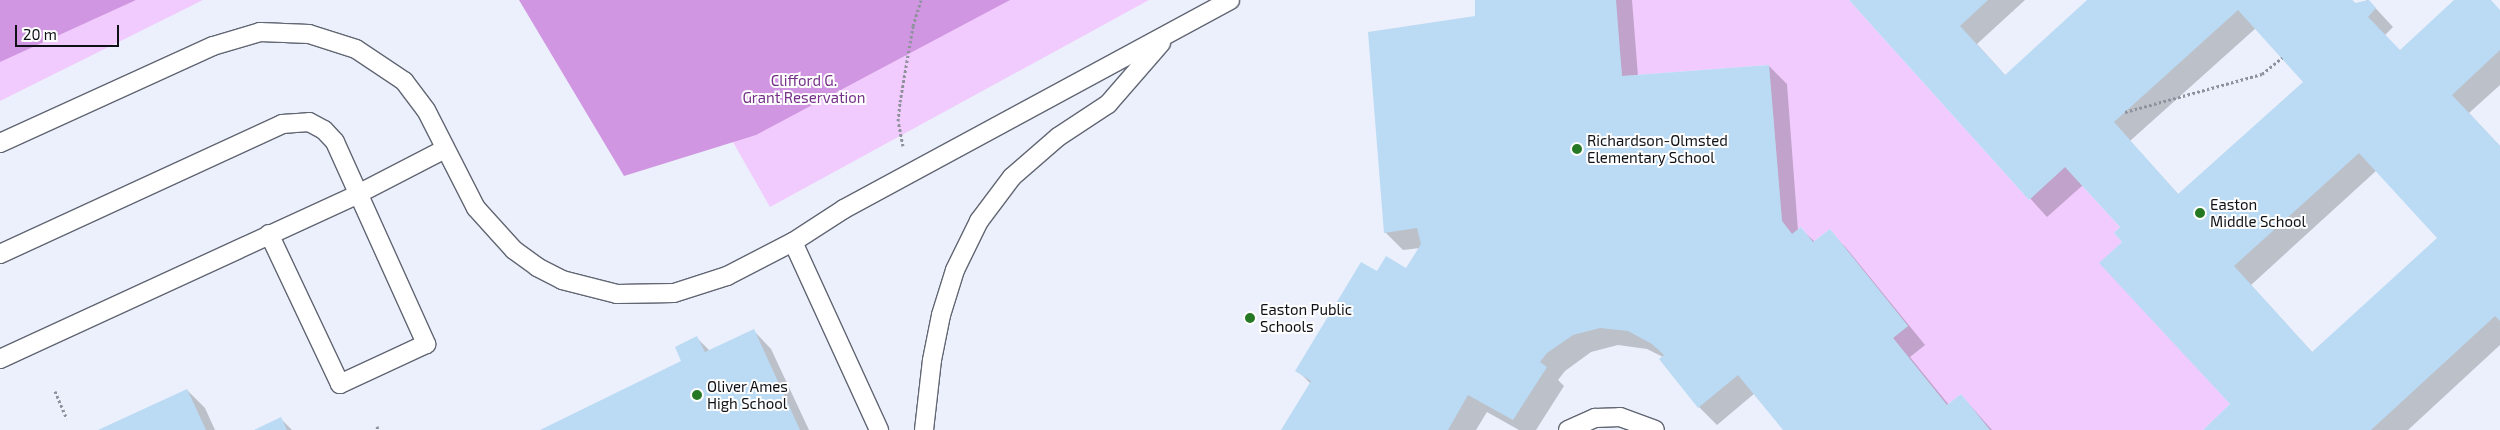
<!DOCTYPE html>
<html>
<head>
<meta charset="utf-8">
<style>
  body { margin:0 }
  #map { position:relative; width:2500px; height:430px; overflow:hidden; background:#ecf0fc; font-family:"Exo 2",sans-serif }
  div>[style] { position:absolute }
  .green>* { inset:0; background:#f1cbfd }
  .forest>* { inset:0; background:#d096e1 }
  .shadow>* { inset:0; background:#0003 }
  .building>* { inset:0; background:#bbdbf4 }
  .path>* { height:3px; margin-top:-1.5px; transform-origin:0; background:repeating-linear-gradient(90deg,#8f929c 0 2.5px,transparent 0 5px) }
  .roads { filter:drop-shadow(1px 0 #616673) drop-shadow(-1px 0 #616673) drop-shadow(0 1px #616673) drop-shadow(0 -1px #616673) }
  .lane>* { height:18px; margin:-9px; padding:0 9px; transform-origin:9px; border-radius:9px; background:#fff }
  .dots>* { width:14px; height:14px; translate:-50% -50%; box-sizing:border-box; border:2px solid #fefefe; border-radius:50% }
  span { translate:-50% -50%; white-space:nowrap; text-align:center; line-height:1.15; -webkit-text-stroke:4px #fefefe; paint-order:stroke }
  .park-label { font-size:15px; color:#753088 }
  .poi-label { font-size:15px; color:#0f1116 }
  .left { translate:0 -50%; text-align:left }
  .scale { position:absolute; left:15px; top:25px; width:104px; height:22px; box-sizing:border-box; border:2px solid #0f1116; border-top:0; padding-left:6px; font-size:15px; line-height:18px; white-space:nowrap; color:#0f1116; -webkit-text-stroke:4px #fefefe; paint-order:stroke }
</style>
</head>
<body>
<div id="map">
  <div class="green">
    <div style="clip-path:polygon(0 0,203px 0,0 101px)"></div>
    <div style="clip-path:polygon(652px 0,1149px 0,770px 207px)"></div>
    <div style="clip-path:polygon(1614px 0,1849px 0,2029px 200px,2065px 167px,2120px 227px,2114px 233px,2122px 242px,2100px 263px,2230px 404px,2203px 430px,1990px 430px,1961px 394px,1947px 405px,1893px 338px,1908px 326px,1830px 229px,1813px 242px,1801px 227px,1792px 234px,1782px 221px,1769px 65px,1622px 76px)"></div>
  </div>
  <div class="forest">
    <div style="clip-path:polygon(0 0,136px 0,0 62px)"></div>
    <div style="clip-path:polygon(519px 0,1010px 0,756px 135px,624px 176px)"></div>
  </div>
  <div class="shadow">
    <div style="clip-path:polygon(1476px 0,1632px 0,1638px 76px,1769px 66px,1787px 84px,1798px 231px,1801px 229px,1815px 242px,1830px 231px,1847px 249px,1925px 345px,1910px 357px,1949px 405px,1961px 395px,1992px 430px,1785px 430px,1755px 393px,1717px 425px,1699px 407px,1663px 357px,1647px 349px,1618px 345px,1591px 352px,1565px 371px,1558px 380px,1564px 386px,1536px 430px,1519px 430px,1487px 412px,1476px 430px,1283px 430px,1311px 384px,1297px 370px,1377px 273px,1406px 270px,1420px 248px,1403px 250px,1385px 232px,1476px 17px)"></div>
    <div style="clip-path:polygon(evenodd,1851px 0,2025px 0,1977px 44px,2006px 76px,2089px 0,2352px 0,2356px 4px,2368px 0,2393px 27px,2385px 35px,2400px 52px,2456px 0,2490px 0,2500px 11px,2500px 85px,2469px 113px,2500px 146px,2500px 345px,2408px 430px,2204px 430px,2232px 404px,2124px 242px,2122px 227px,2083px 185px,2047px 217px,1851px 0,2256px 28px,2304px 82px,2179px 195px,2130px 141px,2256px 28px,1851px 0,2377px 170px,2438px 238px,2313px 353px,2251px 285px,2377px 170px)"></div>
    <div style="clip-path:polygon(754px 331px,771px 349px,809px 430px,543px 430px,683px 362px,697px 338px,710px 351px)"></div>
    <div style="clip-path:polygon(187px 390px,205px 408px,215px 430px,101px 430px)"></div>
    <div style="clip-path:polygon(281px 419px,292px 430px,257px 430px)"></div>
  </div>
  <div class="building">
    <div style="clip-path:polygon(1475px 0,1616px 0,1622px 76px,1769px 65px,1782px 221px,1792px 234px,1801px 227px,1813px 242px,1830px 229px,1908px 326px,1893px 338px,1947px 405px,1961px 394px,1990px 430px,1783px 430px,1738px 375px,1698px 408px,1659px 359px,1664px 355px,1652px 344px,1628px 331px,1600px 328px,1573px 335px,1547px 353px,1540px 362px,1547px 367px,1513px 420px,1468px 395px,1448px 430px,1281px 430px,1311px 381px,1295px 371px,1361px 262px,1377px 271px,1386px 256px,1406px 268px,1421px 244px,1417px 228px,1384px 233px,1368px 32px,1475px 16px)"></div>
    <div style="clip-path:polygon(evenodd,1849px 0,1988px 0,1960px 26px,2005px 75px,2087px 0,2352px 0,2355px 3px,2369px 0,2376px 8px,2368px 17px,2400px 50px,2454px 0,2491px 0,2500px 10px,2500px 50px,2452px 95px,2500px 146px,2500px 321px,2495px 316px,2371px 430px,2203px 430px,2230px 404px,2099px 263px,2122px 242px,2114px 233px,2120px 227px,2065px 167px,2029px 200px,1849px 0,2238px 10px,2303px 82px,2178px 194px,2114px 122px,2238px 10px,1849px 0,2359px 153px,2437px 238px,2312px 352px,2234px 266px,2359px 153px)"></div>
    <div style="clip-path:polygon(754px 329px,800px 430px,540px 430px,681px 361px,675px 347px,697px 336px,705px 352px)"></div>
    <div style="clip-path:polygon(187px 389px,206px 430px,98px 430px)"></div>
    <div style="clip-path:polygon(281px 417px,287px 430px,254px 430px)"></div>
  </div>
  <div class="path">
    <div style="left:2125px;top:112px;width:142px;rotate:-15.5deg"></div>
    <div style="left:2262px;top:74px;width:26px;rotate:-39deg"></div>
    <div style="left:903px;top:146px;width:25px;rotate:-101deg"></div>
    <div style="left:898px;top:121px;width:19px;rotate:-84deg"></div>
    <div style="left:900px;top:102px;width:77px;rotate:-80.3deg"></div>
    <div style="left:913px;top:26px;width:27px;rotate:-73deg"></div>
    <div style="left:55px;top:391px;width:30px;rotate:67deg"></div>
    <div style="left:377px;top:426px;width:4px;rotate:76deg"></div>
  </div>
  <div class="roads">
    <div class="lane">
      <div style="left:0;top:143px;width:234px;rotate:-24.5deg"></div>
      <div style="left:213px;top:46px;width:49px;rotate:-16.6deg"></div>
      <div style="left:260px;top:32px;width:49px;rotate:2.3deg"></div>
      <div style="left:309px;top:34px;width:49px;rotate:17.7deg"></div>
      <div style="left:356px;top:49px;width:58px;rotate:33.7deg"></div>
      <div style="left:404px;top:81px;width:36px;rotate:53deg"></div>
      <div style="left:426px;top:110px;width:110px;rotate:63deg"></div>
      <div style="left:476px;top:208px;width:57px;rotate:47.9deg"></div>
      <div style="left:514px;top:250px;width:29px;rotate:36deg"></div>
      <div style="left:537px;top:267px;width:28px;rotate:27deg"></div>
      <div style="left:562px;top:280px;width:57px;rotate:14.3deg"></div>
      <div style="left:617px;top:294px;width:57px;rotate:-1deg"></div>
      <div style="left:674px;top:293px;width:56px;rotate:-17.8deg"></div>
      <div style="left:727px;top:276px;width:74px;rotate:-27.3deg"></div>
      <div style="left:793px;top:242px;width:61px;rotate:-32.9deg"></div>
      <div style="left:844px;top:209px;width:439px;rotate:-28.4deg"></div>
      <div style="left:793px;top:242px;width:207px;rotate:65.4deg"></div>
      <div style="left:0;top:254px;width:311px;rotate:-24.7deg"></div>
      <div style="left:282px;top:124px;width:27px;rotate:-4deg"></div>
      <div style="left:309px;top:122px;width:17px;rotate:28deg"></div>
      <div style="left:324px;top:130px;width:16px;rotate:47deg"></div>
      <div style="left:335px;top:142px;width:222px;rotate:65.7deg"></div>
      <div style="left:426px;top:344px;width:95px;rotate:155.1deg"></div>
      <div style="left:340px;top:384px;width:166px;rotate:-115.3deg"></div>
      <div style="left:0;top:359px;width:394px;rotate:-24.7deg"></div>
      <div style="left:358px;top:194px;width:98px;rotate:-27.3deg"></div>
      <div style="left:924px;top:430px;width:70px;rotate:-83.5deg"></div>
      <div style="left:932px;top:360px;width:46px;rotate:-78.7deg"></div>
      <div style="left:941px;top:315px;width:47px;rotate:-72.7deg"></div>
      <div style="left:955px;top:270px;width:55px;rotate:-63.9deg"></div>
      <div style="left:979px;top:221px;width:55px;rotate:-53.1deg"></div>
      <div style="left:1012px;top:177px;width:61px;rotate:-41deg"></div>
      <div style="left:1058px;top:137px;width:60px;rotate:-33.4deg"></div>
      <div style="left:1108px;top:104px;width:81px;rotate:-49deg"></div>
      <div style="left:1568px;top:430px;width:30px;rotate:-24deg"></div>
      <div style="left:1595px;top:418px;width:25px;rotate:-2deg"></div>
      <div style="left:1620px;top:417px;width:37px;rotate:20deg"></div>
    </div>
  </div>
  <div class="dots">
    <div style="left:1577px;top:149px;background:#267924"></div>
    <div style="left:2200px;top:213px;background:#267924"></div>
    <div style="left:1250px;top:318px;background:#267924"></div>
    <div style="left:697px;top:395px;background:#267924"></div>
  </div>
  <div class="park-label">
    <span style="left:804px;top:89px">Clifford G.<br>Grant Reservation</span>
  </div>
  <div class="poi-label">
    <span class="left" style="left:1587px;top:149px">Richardson-Olmsted<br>Elementary School</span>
    <span class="left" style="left:2210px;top:213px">Easton<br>Middle School</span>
    <span class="left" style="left:1260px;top:318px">Easton Public<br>Schools</span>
    <span class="left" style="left:707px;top:395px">Oliver Ames<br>High School</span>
  </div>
  <div class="scale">20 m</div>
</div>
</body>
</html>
